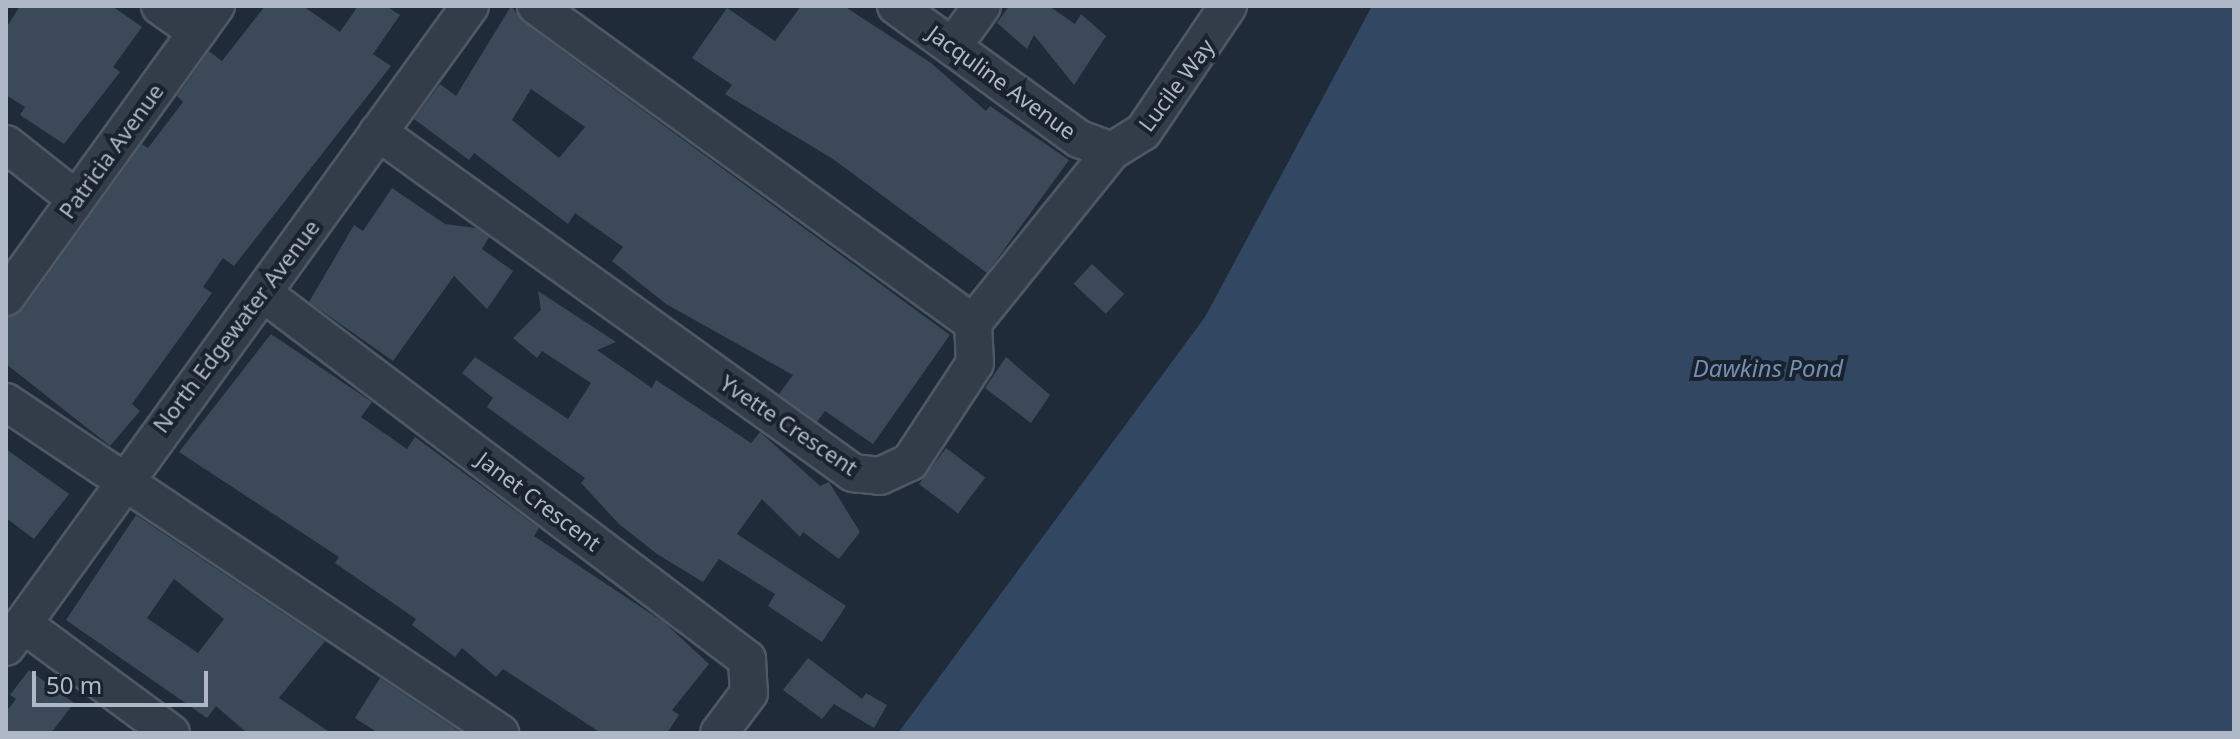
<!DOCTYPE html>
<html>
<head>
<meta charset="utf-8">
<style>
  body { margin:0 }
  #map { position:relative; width:2240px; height:739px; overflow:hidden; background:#202b39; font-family:"Noto Sans",sans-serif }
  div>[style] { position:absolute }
  .water>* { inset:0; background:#324762 }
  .building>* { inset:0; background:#3b4959; transform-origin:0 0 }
  .roads { filter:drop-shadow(2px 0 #4e5864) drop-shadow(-2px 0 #4e5864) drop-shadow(0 2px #4e5864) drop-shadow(0 -2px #4e5864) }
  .minor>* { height:36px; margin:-18px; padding:0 18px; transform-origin:18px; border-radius:18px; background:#333d4a }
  span { translate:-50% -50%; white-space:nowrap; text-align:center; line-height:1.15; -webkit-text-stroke:8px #19222e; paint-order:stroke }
  .street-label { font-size:22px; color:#aeb8c6 }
  .water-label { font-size:24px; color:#748fb0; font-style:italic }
  .frame { position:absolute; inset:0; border:8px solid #aeb8c6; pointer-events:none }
  .scale { position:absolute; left:32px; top:671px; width:176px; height:36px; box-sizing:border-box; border:4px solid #aeb8c6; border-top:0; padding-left:10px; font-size:24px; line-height:28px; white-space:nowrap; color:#aeb8c6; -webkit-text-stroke:6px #19222e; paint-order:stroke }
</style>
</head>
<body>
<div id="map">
  <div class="water">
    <div style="clip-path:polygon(1372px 6px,2234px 6px,2234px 733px,898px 733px,1205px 317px)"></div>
  </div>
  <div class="building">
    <div style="clip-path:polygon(20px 6px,112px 6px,142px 27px,113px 67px,120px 72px,64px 144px,20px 115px,25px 107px,6px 95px,6px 28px)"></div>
    <div style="clip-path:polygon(265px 6px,303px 6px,340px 32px,358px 6px,386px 6px,400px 15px,373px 54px,391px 66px,234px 266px,223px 258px,203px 287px,212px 293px,132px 404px,140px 411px,110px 446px,6px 364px,6px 318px,23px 309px,142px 144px,148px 148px,183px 102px,177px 96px,209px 51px,222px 61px)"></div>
    <div style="clip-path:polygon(evenodd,511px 6px,524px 23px,950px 335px,873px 444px,825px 411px,817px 422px,779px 394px,793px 375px,666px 304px,612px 261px,623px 247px,575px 213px,568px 224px,474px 153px,469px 160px,414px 119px,440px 84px,456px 96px,511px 6px,531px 89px,585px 127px,559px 158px,512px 120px,531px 89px)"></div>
    <div style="clip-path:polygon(801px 6px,844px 6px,931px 63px,986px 111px,990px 106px,1069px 160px,987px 273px,833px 159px,725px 94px,732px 85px,692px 58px,727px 8px,775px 41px)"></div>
    <div style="clip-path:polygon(1009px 6px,1049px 6px,1075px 24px,1081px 14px,1106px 36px,1074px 85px,1034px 35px,1027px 49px,997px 23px)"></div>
    <div style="clip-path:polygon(392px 188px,445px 224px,476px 228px,489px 237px,482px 249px,513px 271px,487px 309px,454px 276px,393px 361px,309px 302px,354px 225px,363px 231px)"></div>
    <div style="left:1092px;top:264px;width:44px;height:27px;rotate:43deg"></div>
    <div style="clip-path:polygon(538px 291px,616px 342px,597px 350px,652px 388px,656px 380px,751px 443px,760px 432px,820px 486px,829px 482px,860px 532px,839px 559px,803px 532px,800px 537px,762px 499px,737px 534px,846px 606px,822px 642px,768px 606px,775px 594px,719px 559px,703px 582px,657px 554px,619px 524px,581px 483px,585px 478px,487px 407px,493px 398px,462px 373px,475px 357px,568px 419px,591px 383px,542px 351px,537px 358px,513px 338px,541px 310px)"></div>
    <div style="clip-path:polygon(271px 334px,372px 402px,361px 417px,407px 449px,415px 437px,539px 528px,534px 536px,665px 623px,709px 664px,672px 710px,679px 715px,667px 733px,601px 733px,503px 669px,496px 677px,462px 648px,455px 657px,412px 625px,416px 619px,335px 563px,339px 557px,179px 452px)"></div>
    <div style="clip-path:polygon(1006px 357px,1050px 395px,1031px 423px,985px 388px)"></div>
    <div style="left:946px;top:448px;width:49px;height:45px;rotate:37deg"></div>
    <div style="clip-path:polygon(6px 449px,69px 494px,34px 539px,6px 518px)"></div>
    <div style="clip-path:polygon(evenodd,136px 515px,325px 641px,279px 698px,331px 733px,247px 733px,216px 706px,207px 718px,66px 620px,136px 515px,174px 579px,224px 619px,198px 653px,147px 618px,174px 579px)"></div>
    <div style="clip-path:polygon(808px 658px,862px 699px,866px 693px,887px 705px,874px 728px,834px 704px,822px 719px,783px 690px)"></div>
    <div style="clip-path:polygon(29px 670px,74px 703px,51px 733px,6px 733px,6px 712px,16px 699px,10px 695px)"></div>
    <div style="clip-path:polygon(380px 678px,459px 731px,378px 733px,355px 718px)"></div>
  </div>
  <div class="roads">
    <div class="minor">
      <div style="left:160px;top:6px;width:45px;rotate:35.1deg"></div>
      <div style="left:896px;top:6px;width:226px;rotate:36deg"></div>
      <div style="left:1079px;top:139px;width:35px;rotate:20deg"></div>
      <div style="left:1112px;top:151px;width:36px;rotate:-32deg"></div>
      <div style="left:1143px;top:132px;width:152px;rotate:-56deg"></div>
      <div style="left:953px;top:46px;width:49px;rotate:-54.1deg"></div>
      <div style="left:378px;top:132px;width:585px;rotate:35.67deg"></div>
      <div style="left:853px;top:473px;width:27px;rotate:6deg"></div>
      <div style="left:880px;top:476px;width:33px;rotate:-25deg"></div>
      <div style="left:910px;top:462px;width:118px;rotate:-56.7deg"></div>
      <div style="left:975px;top:363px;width:40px;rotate:-92.9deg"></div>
      <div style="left:973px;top:323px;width:540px;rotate:-144.04deg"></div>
      <div style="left:6px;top:144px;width:89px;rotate:38.2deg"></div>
      <div style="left:263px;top:293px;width:607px;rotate:37.1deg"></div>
      <div style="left:747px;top:659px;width:34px;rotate:87deg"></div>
      <div style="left:749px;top:693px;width:50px;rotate:126.9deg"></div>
      <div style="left:6px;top:297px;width:359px;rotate:-54.2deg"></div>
      <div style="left:973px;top:323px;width:221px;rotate:-51.1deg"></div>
      <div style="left:6px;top:402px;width:595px;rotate:33.82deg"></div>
      <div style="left:23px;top:624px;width:184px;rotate:36.4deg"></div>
      <div style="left:6px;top:647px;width:791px;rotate:-54.1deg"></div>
    </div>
  </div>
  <div class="street-label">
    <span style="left:1002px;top:82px;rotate:36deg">Jacquline Avenue</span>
    <span style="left:1176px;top:85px;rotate:-53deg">Lucile Way</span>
    <span style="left:111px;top:151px;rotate:-54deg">Patricia Avenue</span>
    <span style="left:236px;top:326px;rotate:-53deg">North Edgewater Avenue</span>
    <span style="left:789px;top:425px;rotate:34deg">Yvette Crescent</span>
    <span style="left:539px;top:501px;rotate:37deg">Janet Crescent</span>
  </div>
  <div class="water-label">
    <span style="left:1768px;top:368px">Dawkins Pond</span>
  </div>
  <div class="frame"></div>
  <div class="scale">50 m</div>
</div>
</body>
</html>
